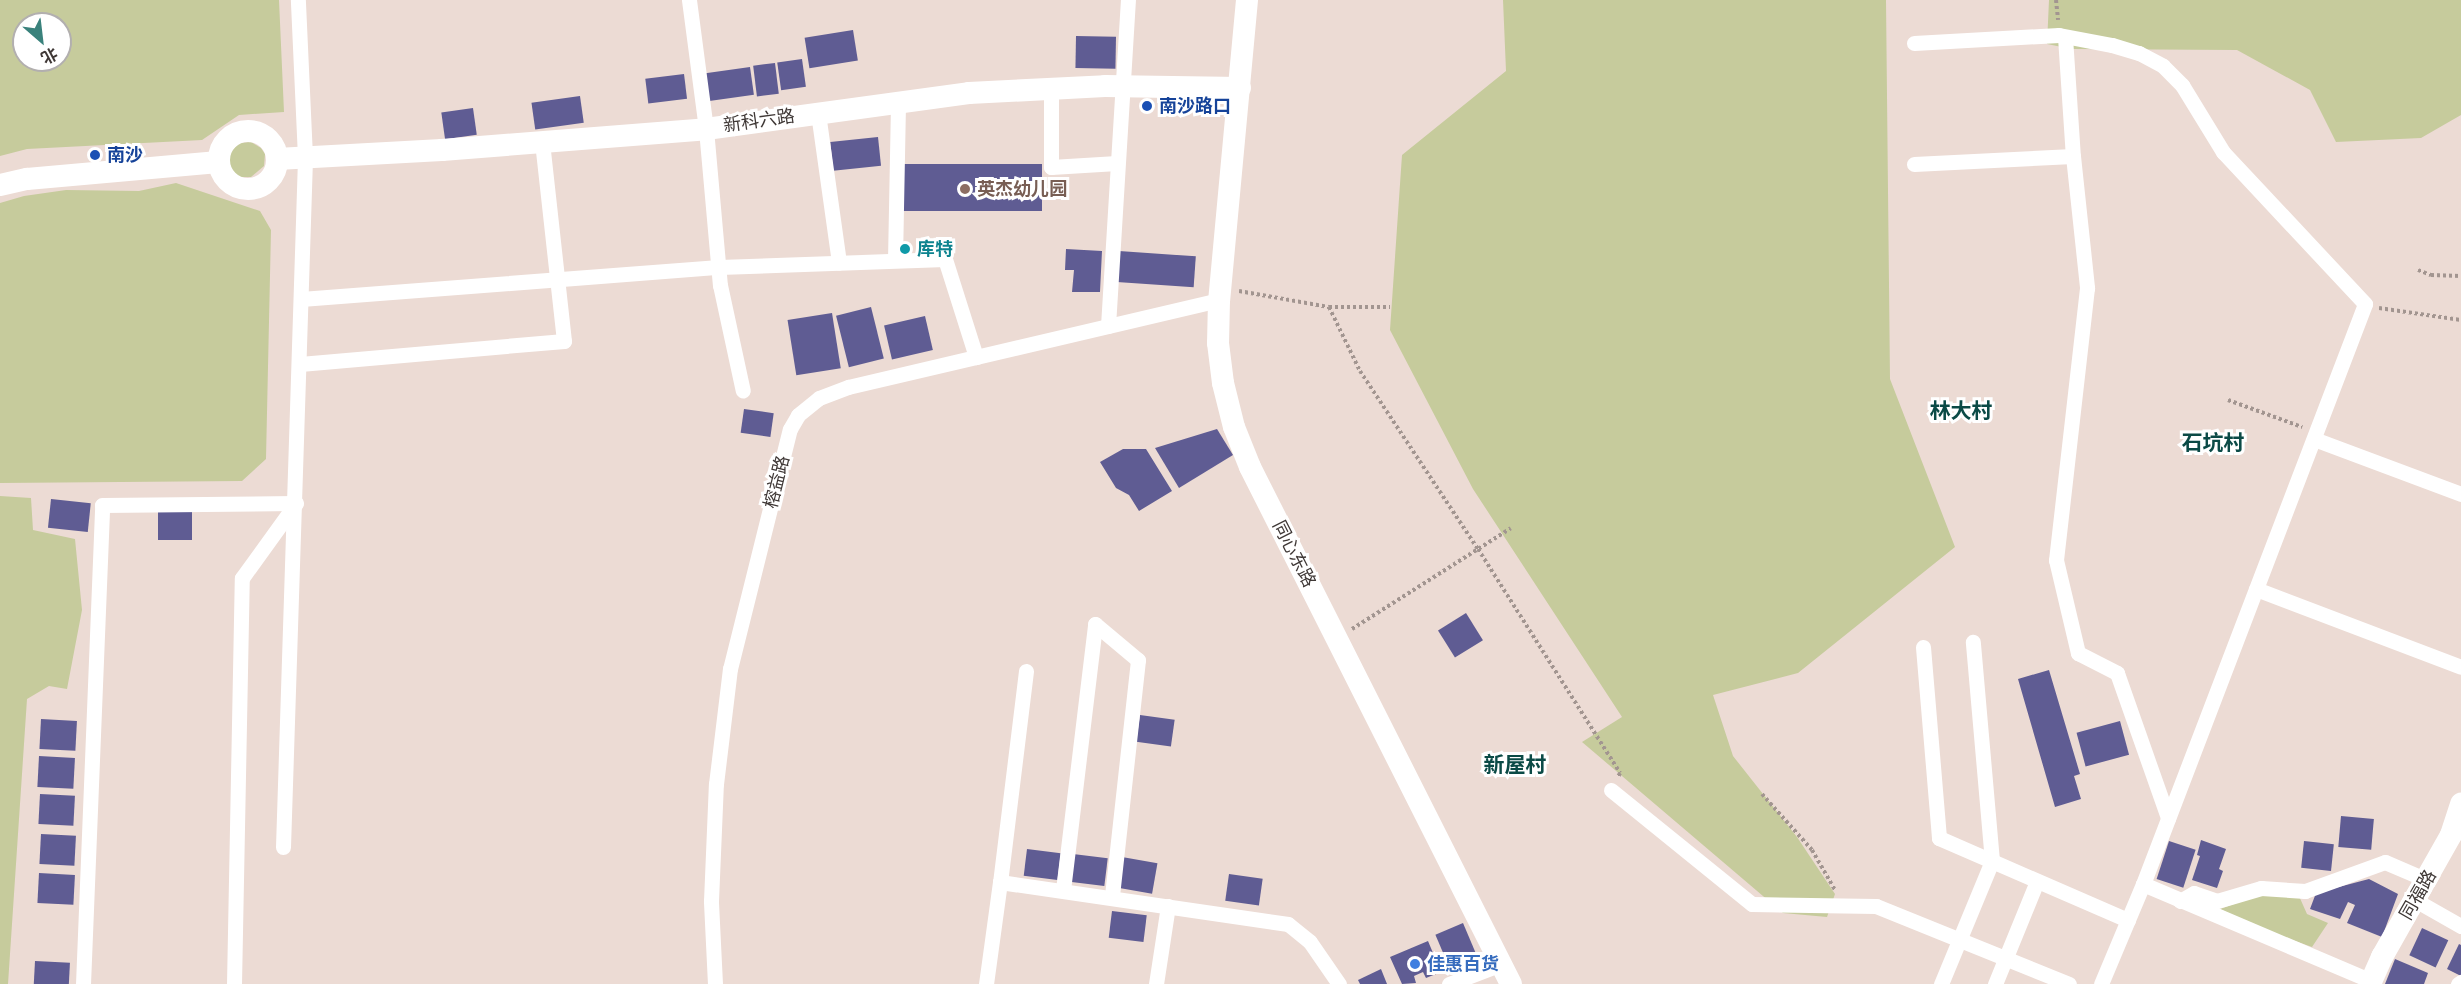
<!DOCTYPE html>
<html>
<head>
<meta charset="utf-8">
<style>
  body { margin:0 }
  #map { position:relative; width:2461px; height:984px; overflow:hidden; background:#ecdbd4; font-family:"IBM Plex Sans","Noto Sans SC",sans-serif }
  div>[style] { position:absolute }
  .green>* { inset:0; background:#c6cb9c }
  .building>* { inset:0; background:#5f5c93; transform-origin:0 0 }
  .path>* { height:4px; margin-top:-2px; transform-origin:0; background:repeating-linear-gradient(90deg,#a29590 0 3px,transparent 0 6px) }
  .street>* { height:15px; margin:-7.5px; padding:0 7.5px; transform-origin:7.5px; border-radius:7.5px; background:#fff }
  .secondary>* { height:22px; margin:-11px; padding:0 11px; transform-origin:11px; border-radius:11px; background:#fff }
  .secondary>.ring { margin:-11px; padding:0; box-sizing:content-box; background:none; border:22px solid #fff; border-radius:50% }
  .dots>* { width:16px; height:16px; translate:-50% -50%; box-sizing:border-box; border:3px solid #fff; border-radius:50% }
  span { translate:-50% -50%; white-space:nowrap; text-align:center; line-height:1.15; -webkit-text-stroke:6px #fff; paint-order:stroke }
  .transit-label { font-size:18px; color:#164399; font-weight:700 }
  .left { translate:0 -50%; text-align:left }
  .street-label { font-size:18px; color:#3f3836 }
  .education-label { font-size:18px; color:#785e54; font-weight:700 }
  .culture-label { font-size:18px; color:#0d838f; font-weight:700 }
  .shop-label { font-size:18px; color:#366cbe; font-weight:700 }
  .quarter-label { font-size:21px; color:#0b4a46; font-weight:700 }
  .north { position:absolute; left:12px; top:12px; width:60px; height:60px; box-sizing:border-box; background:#fff; border:2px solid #b2afaf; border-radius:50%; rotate:152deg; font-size:16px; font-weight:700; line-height:24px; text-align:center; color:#3f3836 }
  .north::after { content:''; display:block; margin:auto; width:21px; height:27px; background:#3a827c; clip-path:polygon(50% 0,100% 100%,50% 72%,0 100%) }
</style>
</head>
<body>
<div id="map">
  <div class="green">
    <div style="clip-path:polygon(evenodd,0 0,279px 0,284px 112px,239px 115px,202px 140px,27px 149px,0 156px,0 0,24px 24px,60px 24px,60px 60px,24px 60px,24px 24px)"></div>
    <div style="clip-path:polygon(1503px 0,1886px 0,1890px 379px,1955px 547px,1798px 673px,1713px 695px,1733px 756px,1797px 837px,1835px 894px,1827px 917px,1783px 913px,1582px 742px,1622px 717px,1473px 489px,1390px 330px,1402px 155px,1506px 71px)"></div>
    <div style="clip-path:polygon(2049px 0,2461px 0,2461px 115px,2421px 138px,2336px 142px,2310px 90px,2237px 50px,2072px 49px,2047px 44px)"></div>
    <div style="clip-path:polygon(251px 142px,261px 148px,265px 154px,264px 166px,251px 177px,240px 177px,235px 174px,225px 158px,239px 143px)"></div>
    <div style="clip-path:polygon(176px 183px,260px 211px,271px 230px,266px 459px,242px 481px,0 483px,0 203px,24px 196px,66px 190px,139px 191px)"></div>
    <div style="clip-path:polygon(0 496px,31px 498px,33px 530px,75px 539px,82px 610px,67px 689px,49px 686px,27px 699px,8px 984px,0 984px)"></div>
    <div style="clip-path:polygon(2262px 894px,2299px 896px,2307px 914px,2328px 923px,2312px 947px,2264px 930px,2220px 909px)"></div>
  </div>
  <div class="building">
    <div style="left:853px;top:30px;width:31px;height:49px;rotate:81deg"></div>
    <div style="left:1076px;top:36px;width:40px;height:32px;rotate:1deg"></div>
    <div style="left:802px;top:59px;width:28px;height:25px;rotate:82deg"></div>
    <div style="left:775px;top:63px;width:31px;height:22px;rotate:83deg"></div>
    <div style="left:750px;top:67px;width:28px;height:45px;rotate:82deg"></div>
    <div style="left:684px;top:74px;width:25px;height:39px;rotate:83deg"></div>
    <div style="left:580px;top:96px;width:27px;height:49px;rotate:82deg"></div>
    <div style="left:473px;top:108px;width:27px;height:32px;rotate:82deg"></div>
    <div style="left:878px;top:137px;width:29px;height:48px;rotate:84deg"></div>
    <div style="left:900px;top:164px;width:142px;height:47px"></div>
    <div style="clip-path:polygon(1066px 249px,1102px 251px,1100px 292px,1072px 292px,1074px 270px,1065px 270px)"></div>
    <div style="left:1119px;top:251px;width:77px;height:31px;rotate:4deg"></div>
    <div style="left:871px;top:307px;width:53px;height:36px;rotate:76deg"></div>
    <div style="left:832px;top:313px;width:56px;height:45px;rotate:81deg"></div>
    <div style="left:925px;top:316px;width:35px;height:42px;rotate:77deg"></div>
    <div style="left:744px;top:409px;width:30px;height:24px;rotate:8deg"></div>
    <div style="clip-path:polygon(1217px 429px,1233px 455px,1179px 488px,1155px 448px)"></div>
    <div style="clip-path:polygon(1123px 449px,1146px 449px,1172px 491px,1139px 511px,1129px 495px,1116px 488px,1100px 462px)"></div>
    <div style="left:51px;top:499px;width:40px;height:29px;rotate:6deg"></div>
    <div style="left:158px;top:511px;width:34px;height:29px"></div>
    <div style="left:1466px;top:613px;width:32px;height:33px;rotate:58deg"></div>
    <div style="clip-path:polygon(2049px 670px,2080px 774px,2074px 776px,2081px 799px,2055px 807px,2018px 679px)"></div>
    <div style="left:1140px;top:715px;width:35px;height:27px;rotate:8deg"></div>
    <div style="left:41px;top:719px;width:36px;height:30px;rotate:3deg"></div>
    <div style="left:2120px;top:721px;width:35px;height:45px;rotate:75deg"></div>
    <div style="left:39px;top:756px;width:36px;height:31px;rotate:3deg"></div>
    <div style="left:40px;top:794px;width:35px;height:30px;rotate:3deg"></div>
    <div style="left:2341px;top:816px;width:33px;height:31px;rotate:5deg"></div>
    <div style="left:41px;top:834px;width:35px;height:30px;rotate:3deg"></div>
    <div style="clip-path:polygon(2201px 840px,2226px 849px,2219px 869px,2223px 871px,2217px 888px,2192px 880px,2200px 856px,2197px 855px)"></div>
    <div style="left:2169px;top:841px;width:28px;height:40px;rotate:18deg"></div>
    <div style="left:2304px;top:841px;width:30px;height:27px;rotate:6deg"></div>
    <div style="left:1027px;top:849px;width:34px;height:27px;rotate:7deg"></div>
    <div style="left:1073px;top:854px;width:35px;height:28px;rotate:7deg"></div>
    <div style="left:1122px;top:857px;width:36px;height:31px;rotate:10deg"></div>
    <div style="left:39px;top:873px;width:36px;height:30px;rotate:3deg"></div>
    <div style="left:1229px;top:874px;width:34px;height:27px;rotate:8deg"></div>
    <div style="clip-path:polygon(2369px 879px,2398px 894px,2382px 937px,2347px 923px,2355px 905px,2348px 902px,2340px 919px,2310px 909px,2316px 893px)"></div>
    <div style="left:1112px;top:911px;width:35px;height:27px;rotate:7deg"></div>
    <div style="left:1463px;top:923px;width:36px;height:30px;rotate:67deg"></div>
    <div style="left:2422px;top:928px;width:29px;height:30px;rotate:25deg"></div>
    <div style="clip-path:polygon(1428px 941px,1441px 972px,1426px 978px,1423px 972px,1414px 976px,1416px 983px,1402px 984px,1390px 957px)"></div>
    <div style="clip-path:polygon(2459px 944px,2461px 945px,2461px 976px,2447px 969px)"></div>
    <div style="clip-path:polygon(2395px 959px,2428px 973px,2424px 984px,2385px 984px)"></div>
    <div style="left:35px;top:961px;width:35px;height:23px;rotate:3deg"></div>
    <div style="clip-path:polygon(1381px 969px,1387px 984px,1360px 984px,1358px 980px)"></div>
  </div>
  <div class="path">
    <div style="left:2056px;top:0;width:20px;rotate:84deg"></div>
    <div style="left:2418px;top:270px;width:14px;rotate:21deg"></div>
    <div style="left:2431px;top:275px;width:30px;rotate:2deg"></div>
    <div style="left:1239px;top:291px;width:91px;rotate:10.1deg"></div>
    <div style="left:1329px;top:307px;width:61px"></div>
    <div style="left:1329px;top:307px;width:71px;rotate:64.2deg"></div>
    <div style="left:1360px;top:371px;width:214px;rotate:56.5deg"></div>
    <div style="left:1478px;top:549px;width:265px;rotate:57.6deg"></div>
    <div style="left:1620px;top:773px;width:4px;rotate:117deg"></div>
    <div style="left:2379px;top:308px;width:83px;rotate:8.3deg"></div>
    <div style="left:2228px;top:400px;width:79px;rotate:20deg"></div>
    <div style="left:1352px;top:629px;width:188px;rotate:-32.4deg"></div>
    <div style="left:1762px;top:794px;width:75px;rotate:48.2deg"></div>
    <div style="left:1812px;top:850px;width:46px;rotate:60.1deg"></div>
  </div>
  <div class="street">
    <div style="left:689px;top:0;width:130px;rotate:82.5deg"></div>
    <div style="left:706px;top:129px;width:157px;rotate:84.9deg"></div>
    <div style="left:720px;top:285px;width:108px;rotate:77.8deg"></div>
    <div style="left:2065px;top:37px;width:119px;rotate:86.2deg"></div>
    <div style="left:2073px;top:156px;width:133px;rotate:83.9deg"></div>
    <div style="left:2087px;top:288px;width:274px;rotate:96.5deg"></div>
    <div style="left:2056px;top:560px;width:96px;rotate:76.7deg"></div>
    <div style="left:2078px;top:653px;width:44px;rotate:27.1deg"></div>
    <div style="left:2117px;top:673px;width:154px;rotate:70.6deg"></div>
    <div style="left:1914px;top:43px;width:145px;rotate:-3.2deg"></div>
    <div style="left:2059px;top:35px;width:54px;rotate:10.7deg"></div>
    <div style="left:2112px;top:45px;width:28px;rotate:17deg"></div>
    <div style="left:2139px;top:53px;width:27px;rotate:28deg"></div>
    <div style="left:2163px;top:66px;width:27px;rotate:45deg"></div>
    <div style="left:2182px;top:85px;width:79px;rotate:58.5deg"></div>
    <div style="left:2223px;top:152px;width:208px;rotate:46.9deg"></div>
    <div style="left:2365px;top:304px;width:621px;rotate:110.94deg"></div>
    <div style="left:2143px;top:884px;width:108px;rotate:112.8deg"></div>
    <div style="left:1051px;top:89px;width:78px;rotate:90deg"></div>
    <div style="left:1051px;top:167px;width:66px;rotate:-3.5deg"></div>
    <div style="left:818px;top:113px;width:151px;rotate:82deg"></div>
    <div style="left:1914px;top:164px;width:159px;rotate:-2.9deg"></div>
    <div style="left:895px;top:260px;width:159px;rotate:-88.9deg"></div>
    <div style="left:301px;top:299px;width:419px;rotate:-4.4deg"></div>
    <div style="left:719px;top:267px;width:226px;rotate:-2deg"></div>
    <div style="left:945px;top:259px;width:103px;rotate:72.4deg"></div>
    <div style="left:1108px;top:326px;width:327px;rotate:-86.5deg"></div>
    <div style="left:300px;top:364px;width:265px;rotate:-5deg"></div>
    <div style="left:564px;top:341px;width:200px;rotate:-96.3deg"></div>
    <div style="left:2314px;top:439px;width:157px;rotate:20.5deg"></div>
    <div style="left:2256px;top:589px;width:219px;rotate:20.8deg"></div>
    <div style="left:1923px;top:647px;width:192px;rotate:85.2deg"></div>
    <div style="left:1939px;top:838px;width:206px;rotate:23.5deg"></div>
    <div style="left:1026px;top:671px;width:213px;rotate:97deg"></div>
    <div style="left:1000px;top:882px;width:291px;rotate:8.3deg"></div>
    <div style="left:1288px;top:924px;width:28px;rotate:39deg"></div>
    <div style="left:1310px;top:942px;width:51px;rotate:55.4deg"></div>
    <div style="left:1611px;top:790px;width:181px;rotate:39deg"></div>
    <div style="left:1752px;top:904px;width:124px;rotate:0.9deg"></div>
    <div style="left:1876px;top:906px;width:208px;rotate:22deg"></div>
    <div style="left:283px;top:847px;width:690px;rotate:-88.17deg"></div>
    <div style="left:305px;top:157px;width:157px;rotate:-92.6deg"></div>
    <div style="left:2143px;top:884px;width:248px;rotate:23deg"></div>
    <div style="left:1063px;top:890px;width:268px;rotate:-83.1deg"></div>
    <div style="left:1095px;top:624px;width:56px;rotate:39.9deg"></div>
    <div style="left:1138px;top:660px;width:238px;rotate:96.3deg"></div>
    <div style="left:2415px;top:900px;width:53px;rotate:29.5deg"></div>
    <div style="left:2180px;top:901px;width:16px;rotate:-30deg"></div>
    <div style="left:2194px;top:893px;width:24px;rotate:19deg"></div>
    <div style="left:2217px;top:901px;width:46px;rotate:-16.5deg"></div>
    <div style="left:2261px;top:888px;width:44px;rotate:3.9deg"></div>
    <div style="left:2305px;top:891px;width:85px;rotate:-19.9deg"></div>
    <div style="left:2385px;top:862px;width:46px;rotate:23.2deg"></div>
    <div style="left:83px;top:984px;width:479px;rotate:-87.7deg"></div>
    <div style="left:102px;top:505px;width:194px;rotate:-0.6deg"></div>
    <div style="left:234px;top:984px;width:406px;rotate:-88.9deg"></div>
    <div style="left:242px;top:578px;width:92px;rotate:-54.2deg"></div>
    <div style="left:715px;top:984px;width:83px;rotate:-92.8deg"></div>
    <div style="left:711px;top:901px;width:117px;rotate:-87.6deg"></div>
    <div style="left:716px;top:784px;width:116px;rotate:-83.1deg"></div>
    <div style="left:730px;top:669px;width:247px;rotate:-76deg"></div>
    <div style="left:790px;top:429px;width:16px;rotate:-60deg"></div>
    <div style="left:798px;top:415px;width:27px;rotate:-39deg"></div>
    <div style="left:819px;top:398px;width:31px;rotate:-21deg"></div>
    <div style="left:848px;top:387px;width:381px;rotate:-13.2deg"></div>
    <div style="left:986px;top:984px;width:103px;rotate:-82.2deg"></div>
    <div style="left:1156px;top:984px;width:79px;rotate:-81.3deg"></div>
    <div style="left:1449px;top:984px;width:56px;rotate:-21deg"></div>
    <div style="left:1941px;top:984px;width:133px;rotate:-67.5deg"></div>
    <div style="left:1992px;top:861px;width:220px;rotate:-95deg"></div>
    <div style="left:1995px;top:984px;width:111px;rotate:-67.8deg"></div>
    <div style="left:2458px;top:984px;width:4px;rotate:-34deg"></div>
  </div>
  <div class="secondary">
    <div style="left:1247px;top:0;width:301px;rotate:95.3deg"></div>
    <div style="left:1219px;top:300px;width:43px;rotate:91.3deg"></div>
    <div style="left:1218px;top:343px;width:40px;rotate:82.9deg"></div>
    <div style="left:1223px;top:383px;width:45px;rotate:76deg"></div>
    <div style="left:1234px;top:427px;width:43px;rotate:68.2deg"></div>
    <div style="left:1250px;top:467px;width:579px;rotate:63.21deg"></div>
    <div class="ring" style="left:219px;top:131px;width:36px;height:36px"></div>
    <div style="left:277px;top:159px;width:165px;rotate:-3.1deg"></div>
    <div style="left:442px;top:150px;width:265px;rotate:-4.5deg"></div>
    <div style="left:706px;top:129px;width:265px;rotate:-7.8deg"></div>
    <div style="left:969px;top:93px;width:136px;rotate:-2.9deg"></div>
    <div style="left:1105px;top:86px;width:135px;rotate:0.8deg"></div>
    <div style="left:0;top:185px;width:28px;rotate:-13deg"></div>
    <div style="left:27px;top:179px;width:192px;rotate:-5.1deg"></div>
    <div style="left:2370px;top:984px;width:30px;rotate:-66deg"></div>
    <div style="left:2382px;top:957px;width:140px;rotate:-60.5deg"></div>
    <div style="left:2451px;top:835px;width:33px;rotate:-72deg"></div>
  </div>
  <div class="dots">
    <div style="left:1147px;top:106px;background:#1a4fb4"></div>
    <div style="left:95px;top:155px;background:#1a4fb4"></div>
    <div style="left:965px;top:189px;background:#8d6e63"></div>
    <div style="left:905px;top:249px;background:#0f9aa8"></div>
    <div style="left:1415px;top:964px;background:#3f7fe0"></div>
  </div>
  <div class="transit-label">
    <span class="left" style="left:1159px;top:106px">南沙路口</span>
    <span class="left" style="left:107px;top:155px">南沙</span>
  </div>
  <div class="street-label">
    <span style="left:759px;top:121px;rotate:-8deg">新科六路</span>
    <span style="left:777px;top:482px;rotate:-76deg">榕益路</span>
    <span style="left:1294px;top:554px;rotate:63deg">同心东路</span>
    <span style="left:2418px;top:895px;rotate:-60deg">同福路</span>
  </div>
  <div class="education-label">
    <span class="left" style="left:977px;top:189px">英杰幼儿园</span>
  </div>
  <div class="culture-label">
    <span class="left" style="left:917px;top:249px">库特</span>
  </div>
  <div class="shop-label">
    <span class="left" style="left:1427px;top:964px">佳惠百货</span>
  </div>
  <div class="quarter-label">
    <span style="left:1961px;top:410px">林大村</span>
    <span style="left:2213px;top:442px">石坑村</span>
    <span style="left:1515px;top:764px">新屋村</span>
  </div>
  <div class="north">北</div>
</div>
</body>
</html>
